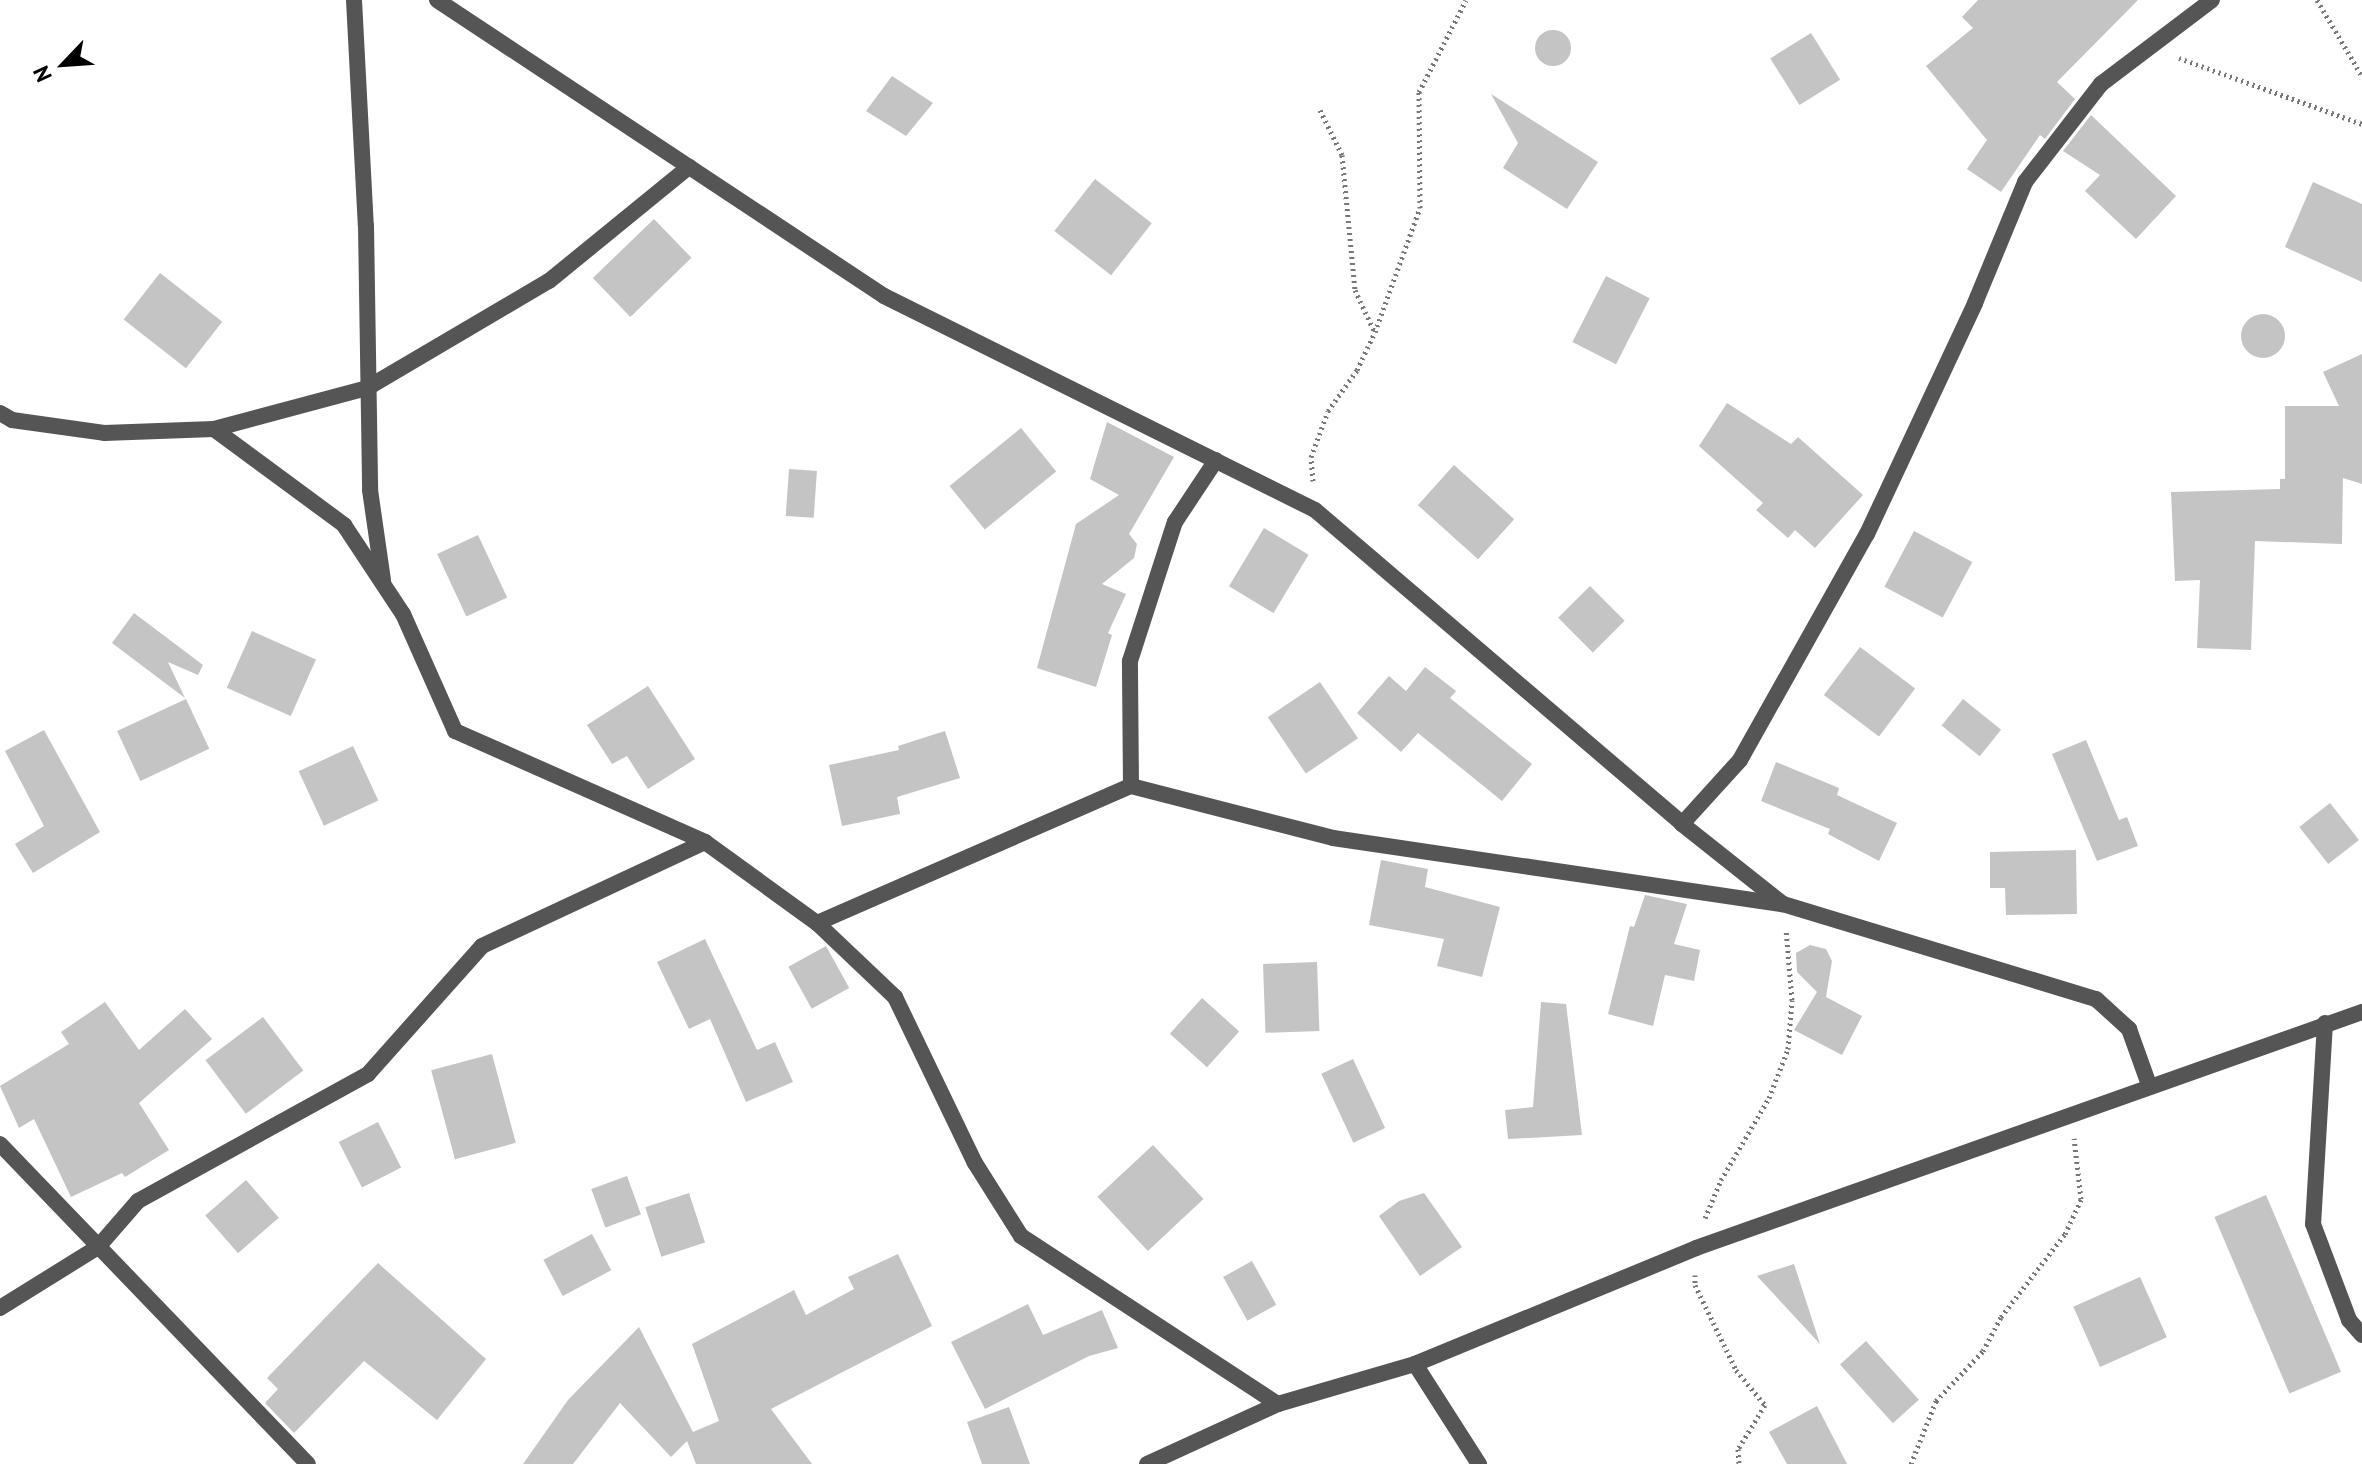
<!DOCTYPE html>
<html>
<head>
<meta charset="utf-8">
<style>
  body { margin:0 }
  #map { position:relative; width:2362px; height:1464px; overflow:hidden; background:#fff; font-family:"PT Sans",sans-serif }
  div>[style] { position:absolute }
  .building>* { inset:0; background:#c4c4c4; transform-origin:0 0 }
  .round { border-radius:50% }
  .path>* { height:5px; margin-top:-2.5px; transform-origin:0; background:repeating-linear-gradient(90deg,#777 0 2px,transparent 0 6px) }
  .service>* { height:16px; margin:-8px; padding:0 8px; transform-origin:8px; border-radius:8px; background:#555 }
  .minor>* { height:16px; margin:-8px; padding:0 8px; transform-origin:8px; border-radius:8px; background:#555 }
  span { translate:-50% -50%; white-space:nowrap; text-align:center; line-height:1.15; -webkit-text-stroke:6px #fff; paint-order:stroke }
  .north { position:absolute; left:24px; top:24px; width:80px; height:80px; -webkit-text-stroke:6px #fff; paint-order:stroke; rotate:245deg; font-size:22px; font-weight:700; line-height:32px; text-align:center; color:#000 }
  .north::after { content:''; display:block; margin:auto; width:28px; height:36px; background:#000; clip-path:polygon(50% 0,100% 100%,50% 72%,0 100%) }
</style>
</head>
<body>
<div id="map">
  <div class="building">
    <div style="clip-path:polygon(1978px 0,2138px 0,2057px 82px,2075px 99px,2045px 139px,2040px 135px,2001px 192px,1967px 169px,1987px 140px,1926px 66px,1973px 28px,1962px 17px)"></div>
    <div class="round" style="left:1535px;top:30px;width:36px;height:36px"></div>
    <div style="left:1811px;top:33px;width:55px;height:48px;rotate:58deg"></div>
    <div style="clip-path:polygon(892px 76px,933px 103px,906px 136px,866px 111px)"></div>
    <div style="clip-path:polygon(1491px 94px,1598px 162px,1567px 209px,1503px 168px,1518px 143px)"></div>
    <div style="clip-path:polygon(2091px 115px,2176px 196px,2136px 239px,2085px 191px,2100px 175px,2063px 151px)"></div>
    <div style="left:1095px;top:179px;width:72px;height:66px;rotate:38deg"></div>
    <div style="clip-path:polygon(2313px 182px,2362px 204px,2362px 282px,2285px 247px)"></div>
    <div style="left:654px;top:219px;width:54px;height:85px;rotate:46deg"></div>
    <div style="left:160px;top:273px;width:79px;height:59px;rotate:38deg"></div>
    <div style="left:1606px;top:276px;width:49px;height:74px;rotate:27deg"></div>
    <div class="round" style="left:2241px;top:314px;width:44px;height:44px"></div>
    <div style="clip-path:polygon(2362px 354px,2362px 484px,2343px 478px,2342px 544px,2255px 541px,2251px 650px,2197px 648px,2200px 580px,2175px 581px,2171px 492px,2280px 489px,2280px 479px,2285px 479px,2285px 406px,2339px 406px,2323px 372px)"></div>
    <div style="clip-path:polygon(1727px 403px,1791px 444px,1798px 437px,1863px 495px,1815px 548px,1795px 530px,1788px 538px,1756px 510px,1763px 503px,1699px 446px)"></div>
    <div style="clip-path:polygon(1107px 422px,1174px 457px,1129px 534px,1137px 544px,1134px 558px,1102px 584px,1126px 594px,1108px 633px,1112px 635px,1096px 687px,1037px 668px,1076px 524px,1119px 495px,1090px 479px)"></div>
    <div style="left:1021px;top:428px;width:56px;height:92px;rotate:51deg"></div>
    <div style="left:1454px;top:465px;width:81px;height:54px;rotate:42deg"></div>
    <div style="left:789px;top:469px;width:28px;height:47px;rotate:4deg"></div>
    <div style="left:1264px;top:528px;width:52px;height:68px;rotate:31deg"></div>
    <div style="left:1914px;top:531px;width:66px;height:63px;rotate:28deg"></div>
    <div style="left:478px;top:535px;width:69px;height:45px;rotate:65deg"></div>
    <div style="left:1590px;top:586px;width:49px;height:45px;rotate:45deg"></div>
    <div style="clip-path:polygon(134px 613px,203px 665px,198px 675px,168px 662px,185px 698px,112px 643px)"></div>
    <div style="left:252px;top:631px;width:70px;height:62px;rotate:24deg"></div>
    <div style="left:1860px;top:647px;width:69px;height:60px;rotate:37deg"></div>
    <div style="clip-path:polygon(1425px 667px,1456px 691px,1450px 698px,1532px 764px,1502px 801px,1418px 733px,1401px 752px,1357px 713px,1389px 676px,1406px 691px)"></div>
    <div style="left:1320px;top:682px;width:68px;height:63px;rotate:56deg"></div>
    <div style="clip-path:polygon(648px 686px,695px 759px,648px 789px,627px 756px,612px 764px,587px 725px)"></div>
    <div style="left:186px;top:699px;width:55px;height:76px;rotate:65deg"></div>
    <div style="left:1963px;top:699px;width:49px;height:34px;rotate:39deg"></div>
    <div style="clip-path:polygon(44px 730px,100px 832px,33px 873px,15px 844px,44px 826px,5px 751px)"></div>
    <div style="clip-path:polygon(945px 731px,960px 778px,897px 797px,900px 814px,842px 826px,829px 765px,899px 750px,898px 746px)"></div>
    <div style="clip-path:polygon(2086px 740px,2119px 820px,2127px 817px,2138px 846px,2097px 861px,2052px 754px)"></div>
    <div style="left:353px;top:746px;width:60px;height:60px;rotate:65deg"></div>
    <div style="clip-path:polygon(1776px 762px,1839px 788px,1837px 795px,1897px 823px,1879px 861px,1828px 834px,1830px 829px,1761px 801px)"></div>
    <div style="left:2330px;top:803px;width:47px;height:39px;rotate:52deg"></div>
    <div style="clip-path:polygon(2076px 850px,2077px 914px,2006px 915px,2005px 888px,1990px 888px,1990px 852px)"></div>
    <div style="clip-path:polygon(1381px 860px,1428px 869px,1425px 887px,1500px 907px,1482px 977px,1437px 966px,1444px 939px,1369px 925px)"></div>
    <div style="clip-path:polygon(1645px 895px,1687px 904px,1674px 944px,1700px 950px,1694px 981px,1665px 975px,1653px 1026px,1608px 1014px,1630px 926px,1634px 927px)"></div>
    <div style="clip-path:polygon(705px 939px,757px 1050px,775px 1042px,793px 1082px,746px 1102px,710px 1019px,689px 1029px,657px 962px)"></div>
    <div style="clip-path:polygon(1810px 945px,1826px 949px,1832px 961px,1826px 997px,1862px 1016px,1842px 1055px,1794px 1030px,1817px 992px,1797px 972px,1796px 953px)"></div>
    <div style="left:826px;top:946px;width:48px;height:43px;rotate:61deg"></div>
    <div style="left:1317px;top:962px;width:69px;height:54px;rotate:88deg"></div>
    <div style="left:1202px;top:998px;width:50px;height:48px;rotate:42deg"></div>
    <div style="clip-path:polygon(105px 1002px,139px 1050px,185px 1009px,212px 1039px,139px 1103px,169px 1150px,125px 1177px,122px 1173px,71px 1197px,34px 1119px,19px 1128px,0 1086px,69px 1044px,61px 1032px)"></div>
    <div style="clip-path:polygon(1541px 1002px,1566px 1004px,1582px 1135px,1508px 1139px,1505px 1110px,1533px 1107px)"></div>
    <div style="left:263px;top:1017px;width:67px;height:72px;rotate:53deg"></div>
    <div style="left:492px;top:1054px;width:92px;height:63px;rotate:75deg"></div>
    <div style="left:1353px;top:1059px;width:76px;height:35px;rotate:65deg"></div>
    <div style="left:378px;top:1122px;width:51px;height:44px;rotate:63deg"></div>
    <div style="left:1153px;top:1145px;width:74px;height:76px;rotate:47deg"></div>
    <div style="left:627px;top:1176px;width:41px;height:38px;rotate:70deg"></div>
    <div style="left:246px;top:1180px;width:50px;height:54px;rotate:49deg"></div>
    <div style="left:689px;top:1193px;width:52px;height:46px;rotate:72deg"></div>
    <div style="clip-path:polygon(1424px 1193px,1462px 1247px,1420px 1276px,1379px 1216px,1399px 1201px)"></div>
    <div style="left:2266px;top:1195px;width:192px;height:56px;rotate:67deg"></div>
    <div style="left:592px;top:1234px;width:41px;height:55px;rotate:62deg"></div>
    <div style="clip-path:polygon(898px 1254px,932px 1326px,771px 1409px,812px 1464px,696px 1464px,687px 1441px,671px 1457px,620px 1403px,573px 1464px,523px 1464px,568px 1400px,639px 1327px,693px 1432px,719px 1421px,692px 1344px,794px 1290px,806px 1315px,854px 1289px,848px 1277px)"></div>
    <div style="left:1252px;top:1261px;width:50px;height:33px;rotate:61deg"></div>
    <div style="clip-path:polygon(378px 1263px,486px 1359px,437px 1420px,364px 1361px,294px 1433px,265px 1403px,278px 1389px,267px 1378px)"></div>
    <div style="clip-path:polygon(1794px 1264px,1820px 1344px,1757px 1276px)"></div>
    <div style="left:2140px;top:1277px;width:66px;height:73px;rotate:66deg"></div>
    <div style="clip-path:polygon(1028px 1304px,1043px 1335px,1102px 1310px,1118px 1348px,1089px 1356px,985px 1409px,951px 1342px)"></div>
    <div style="left:1866px;top:1341px;width:79px;height:35px;rotate:48deg"></div>
    <div style="clip-path:polygon(1817px 1406px,1847px 1464px,1787px 1464px,1769px 1432px)"></div>
    <div style="clip-path:polygon(1009px 1407px,1030px 1464px,982px 1464px,967px 1422px)"></div>
  </div>
  <div class="path">
    <div style="left:2317px;top:0;width:88px;rotate:59.4deg"></div>
    <div style="left:2179px;top:58px;width:195px;rotate:19.8deg"></div>
    <div style="left:1320px;top:110px;width:50px;rotate:63.9deg"></div>
    <div style="left:1342px;top:155px;width:136px;rotate:84.5deg"></div>
    <div style="left:1355px;top:290px;width:45px;rotate:65.1deg"></div>
    <div style="left:1313px;top:481px;width:24px;rotate:-95deg"></div>
    <div style="left:1311px;top:457px;width:49px;rotate:-69.7deg"></div>
    <div style="left:1328px;top:411px;width:50px;rotate:-54.7deg"></div>
    <div style="left:1357px;top:370px;width:42px;rotate:-64.7deg"></div>
    <div style="left:1375px;top:332px;width:132px;rotate:-70.1deg"></div>
    <div style="left:1420px;top:208px;width:116px;rotate:-90.5deg"></div>
    <div style="left:1419px;top:92px;width:103px;rotate:-62.9deg"></div>
    <div style="left:1705px;top:1218px;width:41px;rotate:-67.2deg"></div>
    <div style="left:1721px;top:1180px;width:95px;rotate:-59.7deg"></div>
    <div style="left:1769px;top:1098px;width:53px;rotate:-68.8deg"></div>
    <div style="left:1788px;top:1049px;width:49px;rotate:-85.3deg"></div>
    <div style="left:1792px;top:1000px;width:71px;rotate:-94.8deg"></div>
    <div style="left:1695px;top:1275px;width:10px;rotate:90deg"></div>
    <div style="left:1695px;top:1285px;width:94px;rotate:64.2deg"></div>
    <div style="left:1736px;top:1370px;width:45px;rotate:50.4deg"></div>
    <div style="left:1765px;top:1405px;width:52px;rotate:121.5deg"></div>
    <div style="left:1738px;top:1449px;width:15px;rotate:86deg"></div>
    <div style="left:1911px;top:1464px;width:68px;rotate:-68.4deg"></div>
    <div style="left:1936px;top:1401px;width:69px;rotate:-46.8deg"></div>
    <div style="left:1983px;top:1351px;width:38px;rotate:-62deg"></div>
    <div style="left:2001px;top:1317px;width:105px;rotate:-52.4deg"></div>
    <div style="left:2065px;top:1234px;width:38px;rotate:-65deg"></div>
    <div style="left:2081px;top:1199px;width:61px;rotate:-96.5deg"></div>
  </div>
  <div class="service">
    <div style="left:367px;top:388px;width:211px;rotate:-30.5deg"></div>
    <div style="left:549px;top:281px;width:181px;rotate:-39.2deg"></div>
    <div style="left:2325px;top:1023px;width:201px;rotate:93.4deg"></div>
    <div style="left:2313px;top:1224px;width:103px;rotate:69.4deg"></div>
    <div style="left:2349px;top:1320px;width:20px;rotate:49deg"></div>
    <div style="left:98px;top:1247px;width:61px;rotate:-49deg"></div>
    <div style="left:138px;top:1201px;width:263px;rotate:-28.9deg"></div>
    <div style="left:368px;top:1074px;width:171px;rotate:-48.3deg"></div>
    <div style="left:482px;top:946px;width:246px;rotate:-25deg"></div>
  </div>
  <div class="minor">
    <div style="left:354px;top:0;width:226px;rotate:87deg"></div>
    <div style="left:366px;top:226px;width:264px;rotate:89.1deg"></div>
    <div style="left:370px;top:490px;width:91px;rotate:81.8deg"></div>
    <div style="left:437px;top:0;width:536px;rotate:33.51deg"></div>
    <div style="left:884px;top:296px;width:481px;rotate:26.4deg"></div>
    <div style="left:1315px;top:510px;width:483px;rotate:40.5deg"></div>
    <div style="left:1682px;top:824px;width:129px;rotate:38.4deg"></div>
    <div style="left:1783px;top:904px;width:327px;rotate:16.9deg"></div>
    <div style="left:2096px;top:999px;width:45px;rotate:42.3deg"></div>
    <div style="left:2129px;top:1029px;width:59px;rotate:70.3deg"></div>
    <div style="left:0;top:413px;width:14px;rotate:30deg"></div>
    <div style="left:12px;top:420px;width:93px;rotate:8deg"></div>
    <div style="left:104px;top:433px;width:110px;rotate:-2.1deg"></div>
    <div style="left:214px;top:429px;width:162px;rotate:36.4deg"></div>
    <div style="left:344px;top:525px;width:107px;rotate:56.5deg"></div>
    <div style="left:403px;top:614px;width:128px;rotate:66deg"></div>
    <div style="left:455px;top:731px;width:274px;rotate:23.9deg"></div>
    <div style="left:705px;top:842px;width:138px;rotate:35.9deg"></div>
    <div style="left:817px;top:923px;width:108px;rotate:43.5deg"></div>
    <div style="left:895px;top:997px;width:184px;rotate:64.3deg"></div>
    <div style="left:975px;top:1163px;width:86px;rotate:57.8deg"></div>
    <div style="left:1021px;top:1236px;width:307px;rotate:33.2deg"></div>
    <div style="left:214px;top:429px;width:158px;rotate:-15deg"></div>
    <div style="left:1131px;top:786px;width:125px;rotate:-90.5deg"></div>
    <div style="left:1130px;top:661px;width:146px;rotate:-72.1deg"></div>
    <div style="left:1175px;top:522px;width:74px;rotate:-56.5deg"></div>
    <div style="left:1682px;top:824px;width:86px;rotate:-47.8deg"></div>
    <div style="left:1740px;top:760px;width:259px;rotate:-60.7deg"></div>
    <div style="left:1867px;top:534px;width:255px;rotate:-64.9deg"></div>
    <div style="left:1975px;top:303px;width:131px;rotate:-67.5deg"></div>
    <div style="left:2025px;top:182px;width:124px;rotate:-52.2deg"></div>
    <div style="left:2101px;top:84px;width:139px;rotate:-37.1deg"></div>
    <div style="left:817px;top:923px;width:343px;rotate:-23.6deg"></div>
    <div style="left:1131px;top:786px;width:209px;rotate:14.4deg"></div>
    <div style="left:1333px;top:838px;width:454px;rotate:8.4deg"></div>
    <div style="left:0;top:1144px;width:444px;rotate:46.1deg"></div>
    <div style="left:0;top:1308px;width:115px;rotate:-31.9deg"></div>
    <div style="left:1415px;top:1364px;width:119px;rotate:57.4deg"></div>
    <div style="left:1147px;top:1464px;width:144px;rotate:-24.6deg"></div>
    <div style="left:1278px;top:1404px;width:143px;rotate:-16.3deg"></div>
    <div style="left:1415px;top:1364px;width:304px;rotate:-22.4deg"></div>
    <div style="left:1696px;top:1248px;width:707px;rotate:-19.51deg"></div>
  </div>
  <div class="north">N</div>
</div>
</body>
</html>
